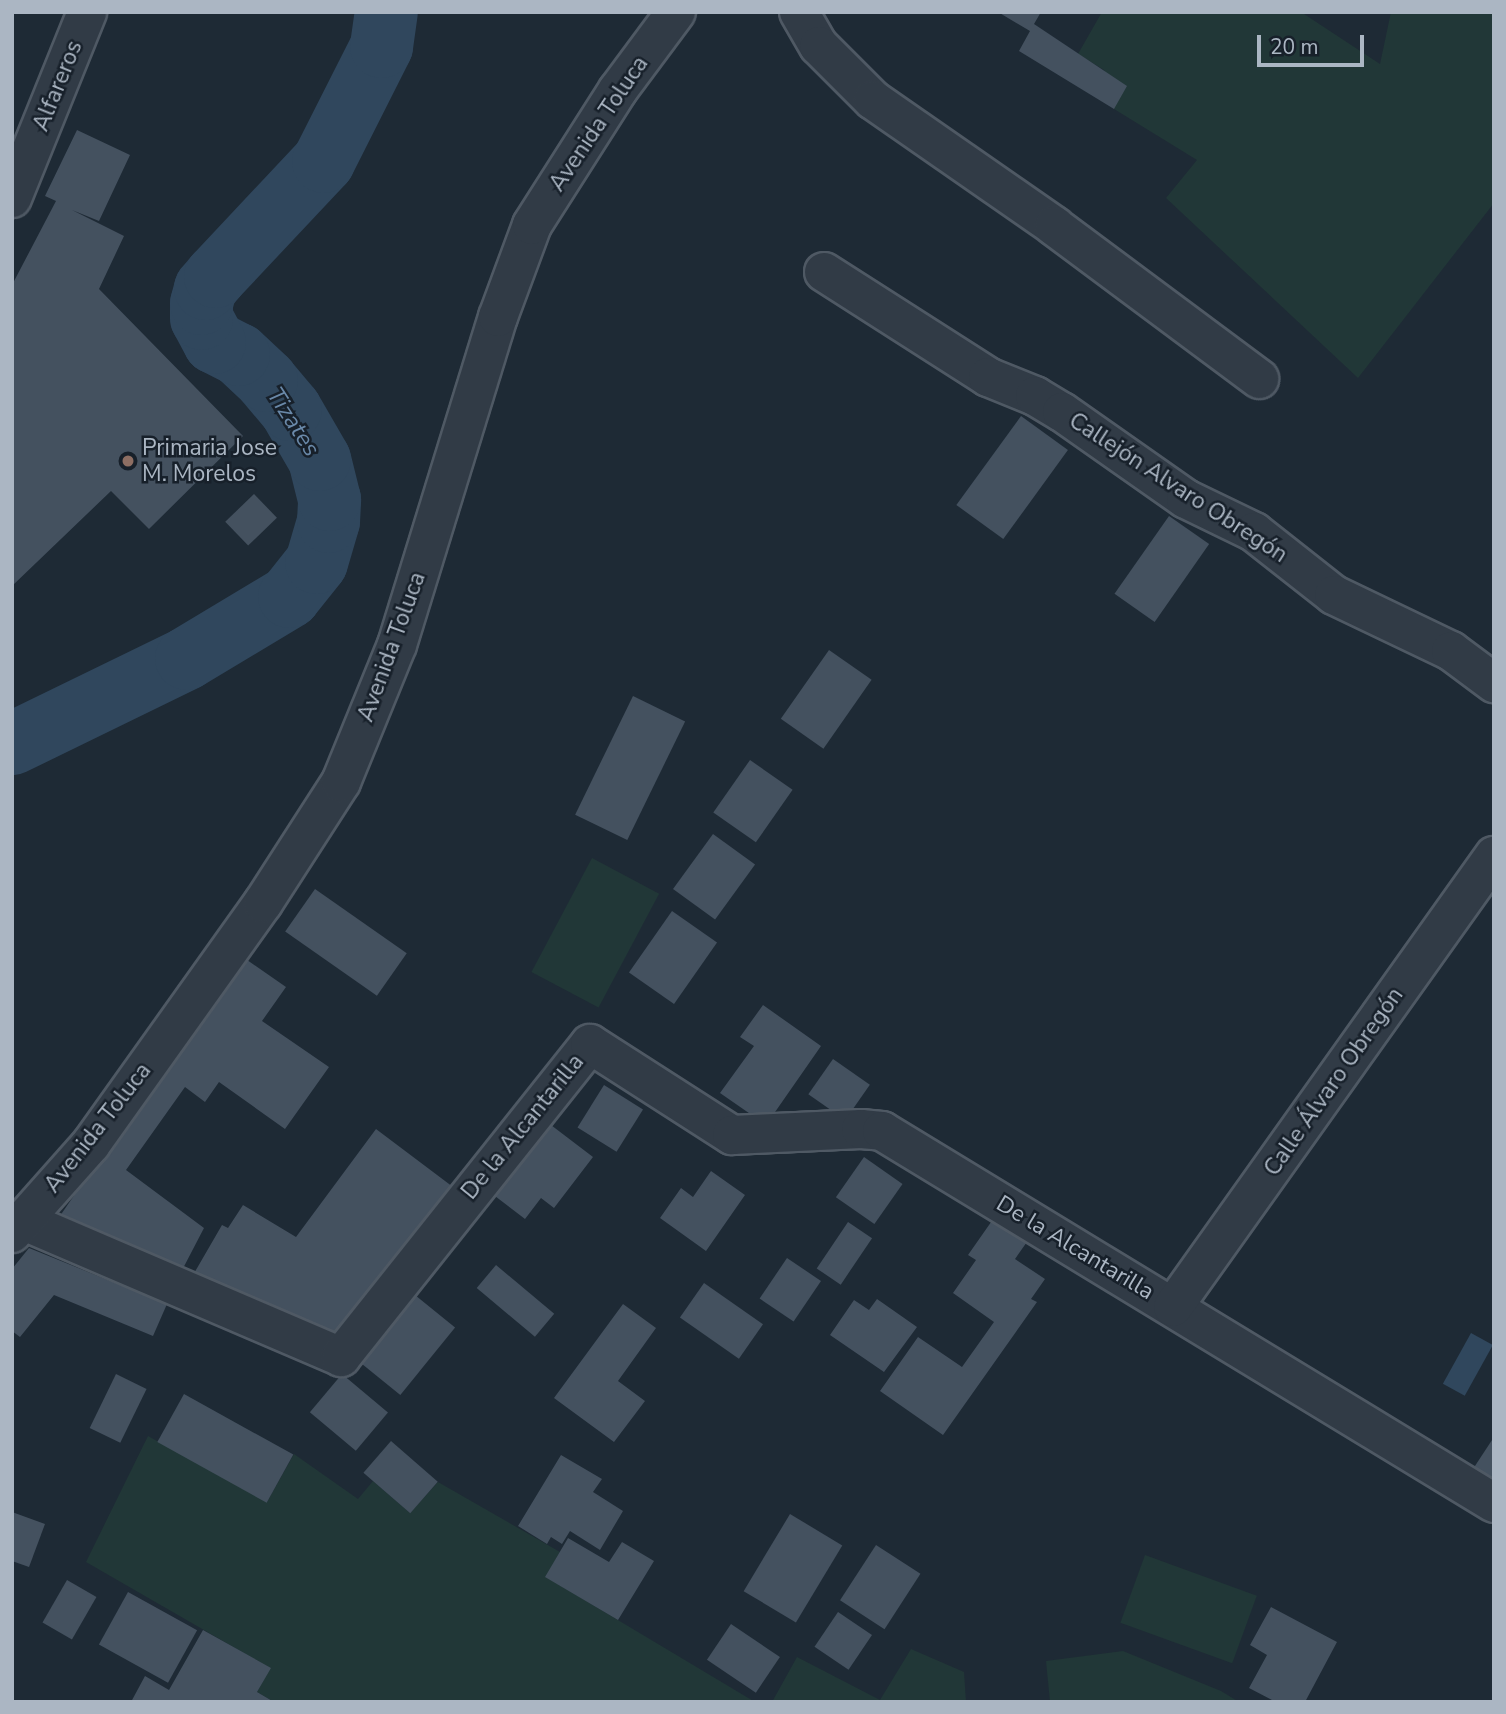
<!DOCTYPE html>
<html>
<head>
<meta charset="utf-8">
<style>
  body { margin:0 }
  #map { position:relative; width:1506px; height:1714px; overflow:hidden; background:#1e2a35; font-family:"Nunito Sans",sans-serif }
  div>[style] { position:absolute }
  .green>* { inset:0; background:#213737; transform-origin:0 0 }
  .water>* { inset:0; background:#30475d; transform-origin:0 0 }
  .river>* { height:63px; margin:-31.5px; padding:0 31.5px; transform-origin:31.5px; border-radius:31.5px; background:#30475d }
  .building>* { inset:0; background:#44515f; transform-origin:0 0 }
  .roads { filter:drop-shadow(2px 0 #4f5964) drop-shadow(-2px 0 #4f5964) drop-shadow(0 2px #4f5964) drop-shadow(0 -2px #4f5964) }
  .minor>* { height:38px; margin:-19px; padding:0 19px; transform-origin:19px; border-radius:19px; background:#313b46 }
  .dots>* { width:19px; height:19px; translate:-50% -50%; box-sizing:border-box; border:4px solid #17202a; border-radius:50% }
  span { translate:-50% -50%; white-space:nowrap; text-align:center; line-height:1.15; -webkit-text-stroke:5px #17202a; paint-order:stroke }
  .street-label { font-size:23px; color:#abb6c3 }
  .poi-label { font-size:23px; color:#abb6c3 }
  .left { translate:0 -50%; text-align:left }
  .water-label { font-size:24px; color:#6a89a9; font-style:italic }
  .frame { position:absolute; inset:0; border:14px solid #abb6c3; pointer-events:none }
  .scale { position:absolute; left:1257px; top:35px; width:107px; height:32px; box-sizing:border-box; border:4px solid #abb6c3; border-top:0; padding-left:9px; font-size:21px; line-height:24px; white-space:nowrap; color:#abb6c3; -webkit-text-stroke:5px #17202a; paint-order:stroke }
</style>
</head>
<body>
<div id="map">
  <div class="green">
    <div style="clip-path:polygon(1102px 12px,1301px 12px,1380px 64px,1391px 12px,1494px 12px,1494px 203px,1358px 378px,1166px 198px,1197px 160px,1114px 109px,1104px 70px,1078px 54px)"></div>
    <div style="left:592px;top:858px;width:76px;height:129px;rotate:28deg"></div>
    <div style="clip-path:polygon(148px 1436px,267px 1502px,294px 1454px,358px 1499px,373px 1481px,410px 1513px,438px 1482px,560px 1552px,546px 1577px,755px 1702px,274px 1702px,257px 1692px,270px 1668px,86px 1562px)"></div>
    <div style="left:1145px;top:1555px;width:119px;height:72px;rotate:20deg"></div>
    <div style="clip-path:polygon(911px 1649px,964px 1672px,966px 1702px,772px 1702px,797px 1657px,880px 1700px)"></div>
    <div style="clip-path:polygon(1123px 1651px,1221px 1691px,1239px 1702px,1050px 1702px,1046px 1661px)"></div>
  </div>
  <div class="water">
    <div style="left:1471px;top:1333px;width:25px;height:58px;rotate:29deg"></div>
  </div>
  <div class="river">
    <div style="left:12px;top:743px;width:194px;rotate:-26deg"></div>
    <div style="left:186px;top:658px;width:120px;rotate:-31deg"></div>
    <div style="left:289px;top:596px;width:43px;rotate:-51.5deg"></div>
    <div style="left:316px;top:562px;width:43px;rotate:-73.7deg"></div>
    <div style="left:328px;top:521px;width:22px;rotate:-87deg"></div>
    <div style="left:329px;top:499px;width:41px;rotate:-104deg"></div>
    <div style="left:319px;top:459px;width:58px;rotate:-120.1deg"></div>
    <div style="left:290px;top:409px;width:38px;rotate:-130deg"></div>
    <div style="left:266px;top:380px;width:38px;rotate:-137deg"></div>
    <div style="left:238px;top:354px;width:27px;rotate:-153deg"></div>
    <div style="left:214px;top:342px;width:27px;rotate:-118deg"></div>
    <div style="left:201px;top:318px;width:15px;rotate:-90deg"></div>
    <div style="left:201px;top:303px;width:16px;rotate:-75deg"></div>
    <div style="left:205px;top:288px;width:16px;rotate:-50deg"></div>
    <div style="left:215px;top:276px;width:158px;rotate:-46.8deg"></div>
    <div style="left:323px;top:161px;width:129px;rotate:-63.2deg"></div>
    <div style="left:381px;top:46px;width:34px;rotate:-82deg"></div>
  </div>
  <div class="building">
    <div style="clip-path:polygon(998px 12px,1041px 12px,1034px 24px,1127px 86px,1114px 109px,1019px 51px,1030px 31px)"></div>
    <div style="clip-path:polygon(77px 130px,130px 155px,99px 221px,72px 210px,124px 236px,99px 289px,243px 436px,149px 529px,111px 491px,12px 586px,12px 285px,56px 201px,45px 196px)"></div>
    <div style="left:1021px;top:416px;width:58px;height:110px;rotate:36deg"></div>
    <div style="left:254px;top:494px;width:33px;height:40px;rotate:46deg"></div>
    <div style="left:1169px;top:516px;width:49px;height:95px;rotate:35deg"></div>
    <div style="left:829px;top:650px;width:52px;height:84px;rotate:35deg"></div>
    <div style="left:633px;top:696px;width:58px;height:132px;rotate:26deg"></div>
    <div style="left:750px;top:760px;width:52px;height:64px;rotate:35deg"></div>
    <div style="left:713px;top:834px;width:52px;height:68px;rotate:36deg"></div>
    <div style="left:315px;top:889px;width:112px;height:52px;rotate:35deg"></div>
    <div style="left:672px;top:911px;width:55px;height:75px;rotate:35deg"></div>
    <div style="clip-path:polygon(240px 955px,286px 987px,262px 1021px,329px 1067px,285px 1129px,219px 1082px,205px 1102px,185px 1087px,126px 1170px,204px 1228px,178px 1278px,53px 1226px)"></div>
    <div style="clip-path:polygon(763px 1005px,821px 1046px,766px 1125px,720px 1093px,754px 1046px,740px 1037px)"></div>
    <div style="left:833px;top:1059px;width:45px;height:43px;rotate:35deg"></div>
    <div style="left:604px;top:1085px;width:46px;height:50px;rotate:32deg"></div>
    <div style="clip-path:polygon(547px 1122px,593px 1157px,554px 1208px,541px 1198px,525px 1219px,491px 1193px)"></div>
    <div style="clip-path:polygon(376px 1129px,457px 1190px,332px 1348px,189px 1282px,222px 1225px,228px 1228px,243px 1205px,296px 1237px)"></div>
    <div style="left:864px;top:1157px;width:47px;height:49px;rotate:35deg"></div>
    <div style="clip-path:polygon(711px 1171px,745px 1195px,706px 1251px,660px 1218px,681px 1188px,693px 1197px)"></div>
    <div style="clip-path:polygon(996px 1215px,1029px 1239px,1015px 1259px,1045px 1279px,1031px 1299px,1037px 1302px,943px 1435px,880px 1391px,918px 1337px,962px 1367px,994px 1322px,953px 1293px,976px 1260px,968px 1255px)"></div>
    <div style="left:848px;top:1222px;width:29px;height:56px;rotate:34deg"></div>
    <div style="clip-path:polygon(29px 1248px,167px 1304px,153px 1336px,54px 1295px,20px 1337px,12px 1331px,12px 1269px)"></div>
    <div style="left:787px;top:1258px;width:41px;height:49px;rotate:34deg"></div>
    <div style="left:496px;top:1265px;width:76px;height:30px;rotate:40deg"></div>
    <div style="left:704px;top:1283px;width:72px;height:42px;rotate:35deg"></div>
    <div style="left:410px;top:1291px;width:58px;height:87px;rotate:39deg"></div>
    <div style="clip-path:polygon(877px 1299px,917px 1327px,884px 1372px,830px 1335px,854px 1300px,869px 1310px)"></div>
    <div style="clip-path:polygon(623px 1304px,656px 1328px,618px 1381px,645px 1401px,614px 1442px,554px 1398px)"></div>
    <div style="left:116px;top:1374px;width:34px;height:60px;rotate:26deg"></div>
    <div style="left:342px;top:1374px;width:60px;height:50px;rotate:40deg"></div>
    <div style="left:184px;top:1394px;width:125px;height:55px;rotate:29deg"></div>
    <div style="clip-path:polygon(1494px 1437px,1494px 1487px,1471px 1472px)"></div>
    <div style="left:391px;top:1441px;width:62px;height:42px;rotate:41deg"></div>
    <div style="clip-path:polygon(561px 1455px,602px 1479px,593px 1492px,623px 1511px,600px 1550px,570px 1531px,562px 1544px,551px 1537px,547px 1544px,518px 1526px)"></div>
    <div style="clip-path:polygon(12px 1512px,45px 1524px,29px 1567px,12px 1561px)"></div>
    <div style="left:790px;top:1514px;width:61px;height:90px;rotate:31deg"></div>
    <div style="clip-path:polygon(568px 1538px,609px 1562px,622px 1542px,654px 1561px,618px 1620px,545px 1577px)"></div>
    <div style="left:876px;top:1545px;width:53px;height:66px;rotate:33deg"></div>
    <div style="left:67px;top:1580px;width:34px;height:49px;rotate:30deg"></div>
    <div style="left:128px;top:1592px;width:79px;height:60px;rotate:29deg"></div>
    <div style="clip-path:polygon(1271px 1607px,1337px 1642px,1305px 1702px,1276px 1702px,1249px 1688px,1267px 1655px,1250px 1645px)"></div>
    <div style="left:838px;top:1612px;width:41px;height:42px;rotate:34deg"></div>
    <div style="left:731px;top:1624px;width:59px;height:43px;rotate:34deg"></div>
    <div style="clip-path:polygon(203px 1630px,271px 1668px,257px 1692px,274px 1702px,131px 1702px,145px 1676px,169px 1690px)"></div>
  </div>
  <div class="roads">
    <div class="minor">
      <div style="left:799px;top:12px;width:39px;rotate:60deg"></div>
      <div style="left:819px;top:46px;width:76px;rotate:45deg"></div>
      <div style="left:873px;top:100px;width:221px;rotate:34.8deg"></div>
      <div style="left:1054px;top:226px;width:256px;rotate:36.7deg"></div>
      <div style="left:12px;top:198px;width:201px;rotate:-68deg"></div>
      <div style="left:824px;top:272px;width:195px;rotate:32.6deg"></div>
      <div style="left:988px;top:377px;width:51px;rotate:22deg"></div>
      <div style="left:1035px;top:396px;width:31px;rotate:31deg"></div>
      <div style="left:1062px;top:412px;width:151px;rotate:35.1deg"></div>
      <div style="left:1186px;top:499px;width:76px;rotate:25.9deg"></div>
      <div style="left:1254px;top:532px;width:102px;rotate:38.2deg"></div>
      <div style="left:1334px;top:595px;width:130px;rotate:25.6deg"></div>
      <div style="left:1451px;top:651px;width:54px;rotate:36.7deg"></div>
      <div style="left:24px;top:1221px;width:345px;rotate:23.2deg"></div>
      <div style="left:341px;top:1357px;width:400px;rotate:-51.5deg"></div>
      <div style="left:590px;top:1044px;width:169px;rotate:32.7deg"></div>
      <div style="left:732px;top:1135px;width:129px;rotate:-2.7deg"></div>
      <div style="left:861px;top:1129px;width:21px;rotate:5deg"></div>
      <div style="left:882px;top:1131px;width:716px;rotate:31.29deg"></div>
      <div style="left:12px;top:1233px;width:119px;rotate:-48.4deg"></div>
      <div style="left:91px;top:1144px;width:296px;rotate:-54.5deg"></div>
      <div style="left:263px;top:903px;width:144px;rotate:-57.2deg"></div>
      <div style="left:341px;top:782px;width:148px;rotate:-67.8deg"></div>
      <div style="left:397px;top:645px;width:343px;rotate:-72.9deg"></div>
      <div style="left:498px;top:317px;width:98px;rotate:-69.7deg"></div>
      <div style="left:532px;top:225px;width:160px;rotate:-57.5deg"></div>
      <div style="left:618px;top:90px;width:97px;rotate:-53.4deg"></div>
      <div style="left:1173px;top:1307px;width:554px;rotate:-54.56deg"></div>
    </div>
  </div>
  <div class="dots">
    <div style="left:128px;top:461px;background:#8d6e63"></div>
  </div>
  <div class="street-label">
    <span style="left:58px;top:86px;rotate:-68deg">Alfareros</span>
    <span style="left:599px;top:124px;rotate:-56deg">Avenida Toluca</span>
    <span style="left:1178px;top:488px;rotate:33deg">Callejón Alvaro Obregón</span>
    <span style="left:392px;top:647px;rotate:-70deg">Avenida Toluca</span>
    <span style="left:1334px;top:1082px;rotate:-55deg">Calle Álvaro Obregón</span>
    <span style="left:523px;top:1127px;rotate:-51deg">De la Alcantarilla</span>
    <span style="left:98px;top:1128px;rotate:-52deg">Avenida Toluca</span>
    <span style="left:1075px;top:1248px;rotate:31deg">De la Alcantarilla</span>
  </div>
  <div class="poi-label">
    <span class="left" style="left:142px;top:461px">Primaria Jose<br>M. Morelos</span>
  </div>
  <div class="water-label">
    <span style="left:293px;top:422px;rotate:57deg">Tizates</span>
  </div>
  <div class="frame"></div>
  <div class="scale">20 m</div>
</div>
</body>
</html>
